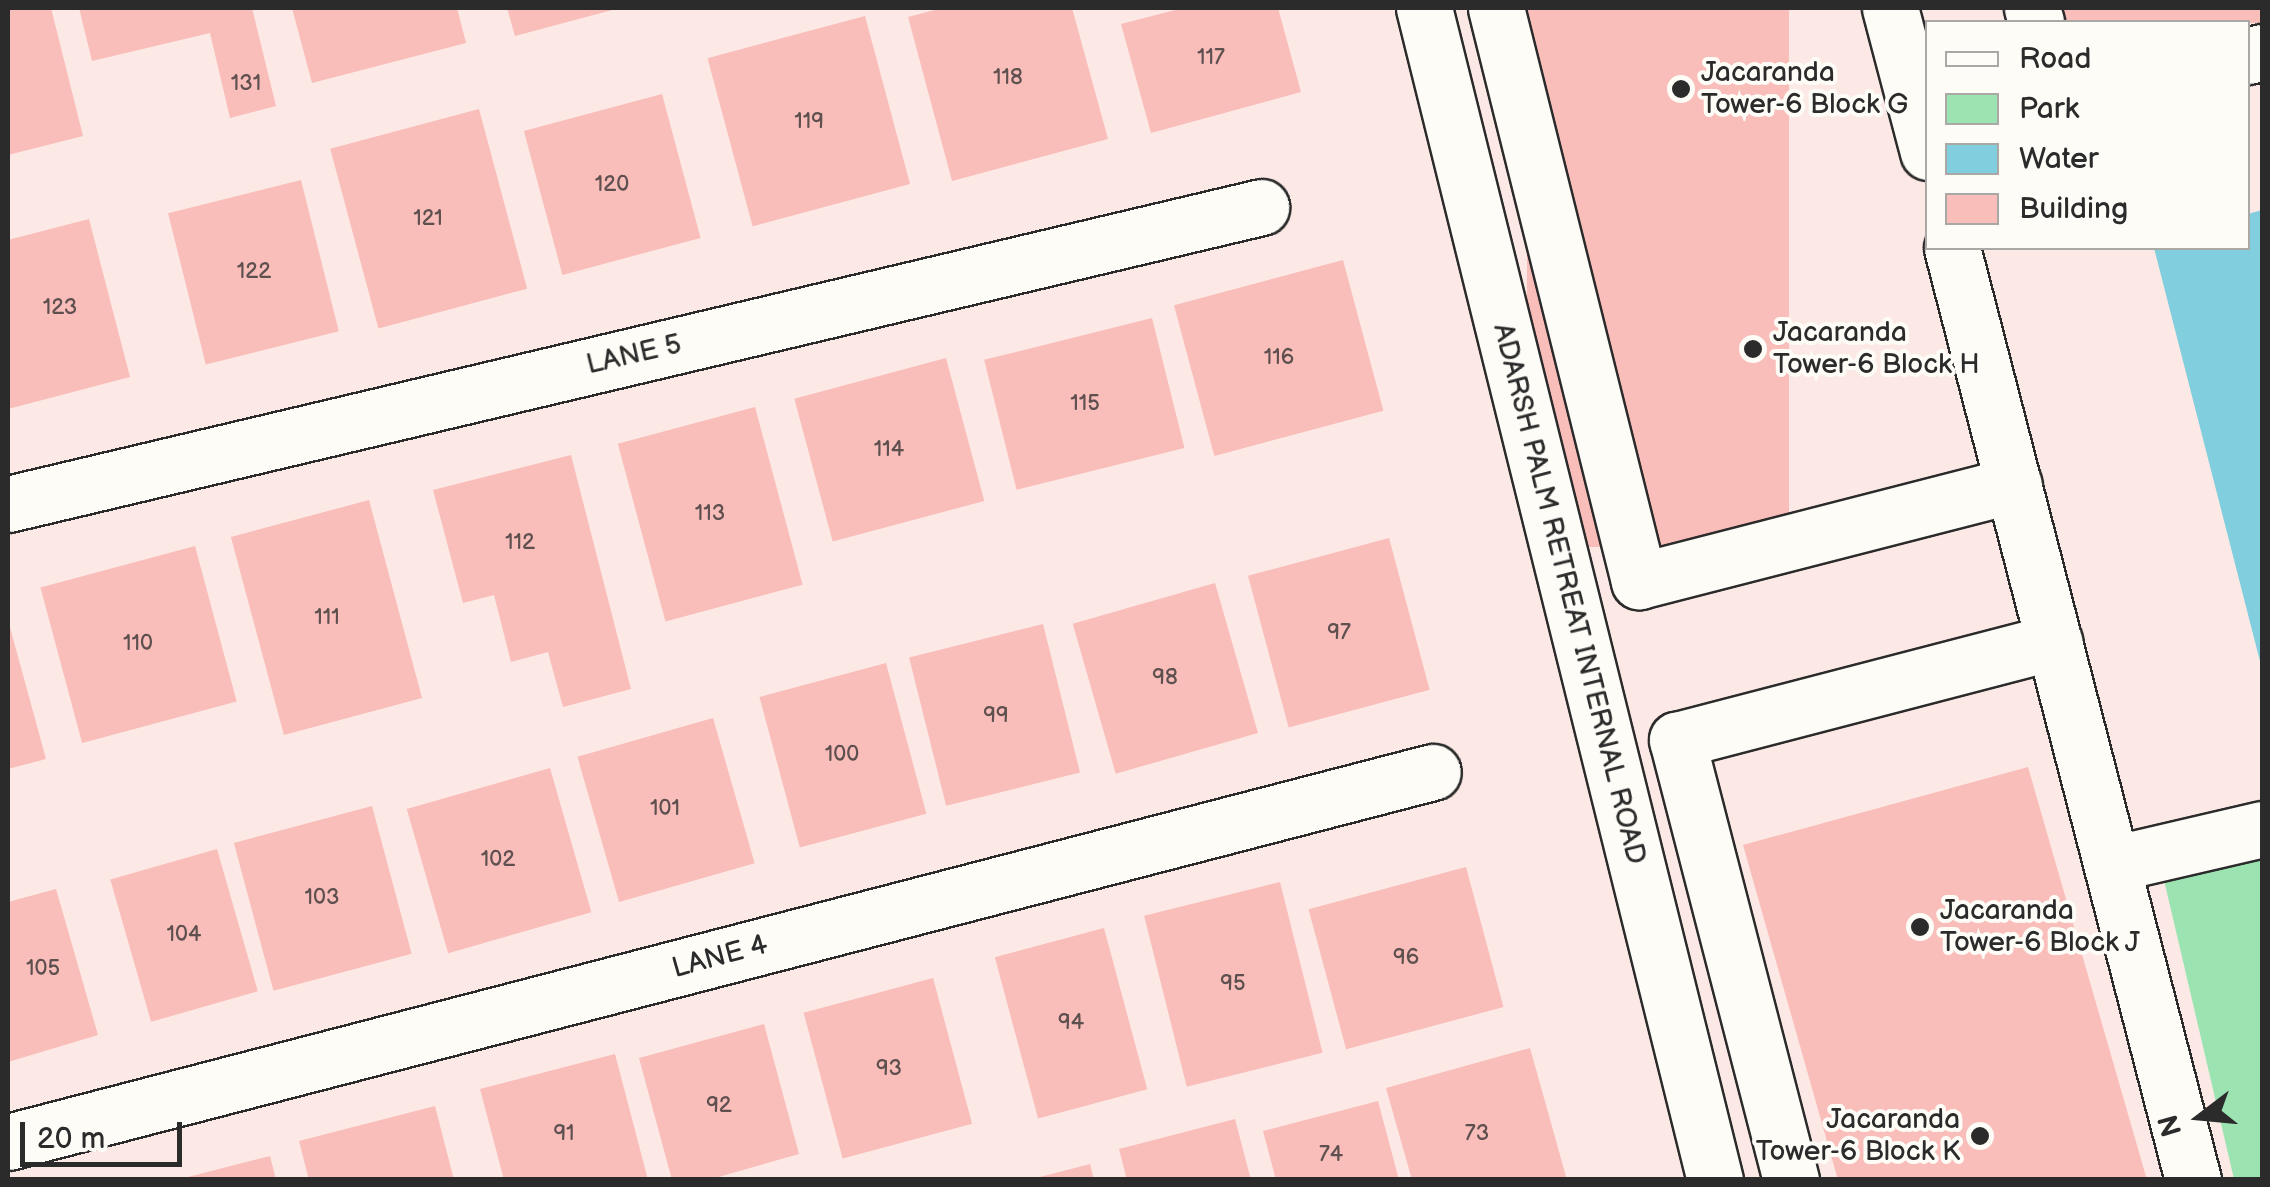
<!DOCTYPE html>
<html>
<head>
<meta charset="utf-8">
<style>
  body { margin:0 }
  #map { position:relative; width:2270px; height:1187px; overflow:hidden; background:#fce9e5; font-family:"Balsamiq Sans",sans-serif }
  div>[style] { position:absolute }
  .green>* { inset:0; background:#9be3b1 }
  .water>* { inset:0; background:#81cfde }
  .building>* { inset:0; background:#f9bdba; transform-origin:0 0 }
  .roads { filter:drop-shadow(2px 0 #2b2b2b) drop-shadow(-2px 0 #2b2b2b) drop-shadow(0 2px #2b2b2b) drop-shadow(0 -2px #2b2b2b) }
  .minor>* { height:55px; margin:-27.5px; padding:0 27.5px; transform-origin:27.5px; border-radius:27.5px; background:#fdfcf7 }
  .dots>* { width:28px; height:28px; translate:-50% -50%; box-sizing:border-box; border:5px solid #fdfcf7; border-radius:50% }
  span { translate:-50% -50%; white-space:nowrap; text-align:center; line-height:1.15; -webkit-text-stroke:8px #fdfcf7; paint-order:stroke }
  .number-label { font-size:22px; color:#5e504f }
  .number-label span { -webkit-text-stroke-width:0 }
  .poi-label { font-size:28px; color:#2b2b2b }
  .left { translate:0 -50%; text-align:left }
  .right { translate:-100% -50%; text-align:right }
  .street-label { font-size:28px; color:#2b2b2b }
  .frame { position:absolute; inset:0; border:10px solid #2b2b2b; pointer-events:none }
  .legend { position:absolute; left:1925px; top:20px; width:325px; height:230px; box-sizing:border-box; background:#fdfcf7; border:2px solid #a9a8a5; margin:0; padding:12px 18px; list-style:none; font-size:30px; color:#2b2b2b }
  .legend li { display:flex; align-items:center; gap:20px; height:50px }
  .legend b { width:50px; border:2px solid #a9a8a5 }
  .north { position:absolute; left:2150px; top:1067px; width:100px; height:100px; -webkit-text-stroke:8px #fdfcf7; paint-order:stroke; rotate:254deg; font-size:28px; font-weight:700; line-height:40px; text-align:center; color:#2b2b2b }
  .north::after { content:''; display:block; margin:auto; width:35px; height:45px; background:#2b2b2b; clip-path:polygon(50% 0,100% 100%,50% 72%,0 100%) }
  .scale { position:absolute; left:20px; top:1122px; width:162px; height:45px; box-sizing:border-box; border:5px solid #2b2b2b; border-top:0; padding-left:12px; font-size:30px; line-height:35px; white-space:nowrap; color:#2b2b2b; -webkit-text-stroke:8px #fdfcf7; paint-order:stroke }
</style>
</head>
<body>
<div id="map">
  <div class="green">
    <div style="clip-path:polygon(2262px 857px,2262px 1179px,2234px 1179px,2164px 880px)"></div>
  </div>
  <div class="water">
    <div style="clip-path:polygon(2262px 210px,2262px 669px,2154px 248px,2248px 248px,2248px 214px)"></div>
  </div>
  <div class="building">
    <div style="clip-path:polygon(8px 8px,51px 8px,83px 136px,8px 155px)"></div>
    <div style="clip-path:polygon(79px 8px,252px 8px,276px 106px,230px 118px,210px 33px,92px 61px)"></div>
    <div style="clip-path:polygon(292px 8px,457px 8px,466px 43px,312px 83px)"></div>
    <div style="clip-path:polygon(507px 8px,616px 8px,616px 9px,515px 36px)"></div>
    <div style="clip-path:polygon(942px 8px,1072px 8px,1108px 139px,952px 181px,908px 17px)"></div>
    <div style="clip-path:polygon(1183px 8px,1278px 8px,1301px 92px,1151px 133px,1121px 24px)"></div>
    <div style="left:1527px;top:8px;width:262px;height:539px"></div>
    <div style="left:2054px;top:8px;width:208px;height:15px"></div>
    <div style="left:865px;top:16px;width:174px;height:163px;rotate:75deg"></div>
    <div style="left:662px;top:94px;width:149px;height:143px;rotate:75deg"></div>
    <div style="left:479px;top:109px;width:186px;height:154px;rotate:75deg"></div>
    <div style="left:301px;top:180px;width:156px;height:137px;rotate:76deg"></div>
    <div style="clip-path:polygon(89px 219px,130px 377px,8px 409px,8px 240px)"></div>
    <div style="left:1343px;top:260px;width:156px;height:175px;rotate:75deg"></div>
    <div style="left:1152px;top:318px;width:134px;height:173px;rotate:76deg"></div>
    <div style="left:946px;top:358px;width:148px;height:157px;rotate:75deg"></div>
    <div style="left:755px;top:407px;width:184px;height:142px;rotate:75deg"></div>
    <div style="clip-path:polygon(571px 455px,631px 689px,563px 707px,548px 652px,511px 662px,494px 595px,463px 603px,433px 490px)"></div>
    <div style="left:369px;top:500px;width:205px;height:143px;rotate:75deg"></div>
    <div style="left:1389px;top:538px;width:157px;height:146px;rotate:75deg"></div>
    <div style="left:195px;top:546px;width:161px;height:160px;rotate:75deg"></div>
    <div style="left:1215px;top:583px;width:156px;height:148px;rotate:74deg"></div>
    <div style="clip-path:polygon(8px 620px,46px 759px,8px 769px)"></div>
    <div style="left:1043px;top:624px;width:153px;height:138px;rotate:76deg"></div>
    <div style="left:886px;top:663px;width:156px;height:131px;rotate:75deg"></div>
    <div style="left:713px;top:718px;width:151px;height:141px;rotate:74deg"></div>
    <div style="clip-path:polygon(2028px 767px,2147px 1180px,1838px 1180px,1743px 845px)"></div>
    <div style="left:550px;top:768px;width:150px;height:149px;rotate:74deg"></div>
    <div style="left:372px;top:806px;width:153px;height:143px;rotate:75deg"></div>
    <div style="left:217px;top:849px;width:148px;height:111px;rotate:74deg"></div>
    <div style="left:1466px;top:867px;width:145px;height:163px;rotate:75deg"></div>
    <div style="left:1280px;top:882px;width:176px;height:140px;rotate:76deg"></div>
    <div style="clip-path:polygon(56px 889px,98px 1035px,8px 1062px,8px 902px)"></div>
    <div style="left:1104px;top:928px;width:167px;height:113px;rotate:75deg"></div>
    <div style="left:933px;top:978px;width:151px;height:134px;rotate:75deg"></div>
    <div style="clip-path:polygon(764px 1024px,799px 1154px,708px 1180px,672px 1180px,639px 1058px)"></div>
    <div style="clip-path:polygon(1530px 1048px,1567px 1180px,1412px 1180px,1386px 1088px)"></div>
    <div style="clip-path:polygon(615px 1054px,648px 1180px,504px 1180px,480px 1089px)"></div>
    <div style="clip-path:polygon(1378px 1101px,1399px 1180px,1276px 1180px,1263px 1131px)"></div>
    <div style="clip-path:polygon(435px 1106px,454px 1180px,309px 1180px,299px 1141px)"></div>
    <div style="clip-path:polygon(1235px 1119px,1251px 1180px,1127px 1180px,1119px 1149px)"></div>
    <div style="clip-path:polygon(270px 1156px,276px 1180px,184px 1180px,184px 1178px)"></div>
    <div style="clip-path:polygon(1090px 1164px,1094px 1180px,1036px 1180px,1036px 1178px)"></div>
  </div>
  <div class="roads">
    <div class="minor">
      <div style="left:1424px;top:8px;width:1208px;rotate:76.06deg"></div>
      <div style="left:1496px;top:8px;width:591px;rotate:75.99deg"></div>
      <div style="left:1639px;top:581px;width:387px;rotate:-14.4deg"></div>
      <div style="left:1890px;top:8px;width:149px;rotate:75.2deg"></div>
      <div style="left:2032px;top:8px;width:15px;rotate:74deg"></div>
      <div style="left:2248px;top:56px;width:15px;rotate:-16deg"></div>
      <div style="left:1952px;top:248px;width:963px;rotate:75.5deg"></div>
      <div style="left:8px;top:504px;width:1288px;rotate:-13.33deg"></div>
      <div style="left:2112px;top:864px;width:154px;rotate:-13.1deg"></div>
      <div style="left:8px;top:1142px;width:1472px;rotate:-14.56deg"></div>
      <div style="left:1791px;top:1180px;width:455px;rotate:-104.5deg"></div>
      <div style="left:1677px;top:740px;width:390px;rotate:-14.6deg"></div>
    </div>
  </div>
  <div class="dots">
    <div style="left:1681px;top:89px;background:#2b2b2b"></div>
    <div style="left:1753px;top:349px;background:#2b2b2b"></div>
    <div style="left:1920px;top:927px;background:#2b2b2b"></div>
    <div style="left:1980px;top:1136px;background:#2b2b2b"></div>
  </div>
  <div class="number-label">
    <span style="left:1211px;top:58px">117</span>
    <span style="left:1008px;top:78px">118</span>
    <span style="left:246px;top:84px">131</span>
    <span style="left:809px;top:122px">119</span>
    <span style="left:612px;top:185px">120</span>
    <span style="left:428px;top:219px">121</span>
    <span style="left:254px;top:272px">122</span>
    <span style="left:60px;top:308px">123</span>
    <span style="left:1279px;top:358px">116</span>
    <span style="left:1085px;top:404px">115</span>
    <span style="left:889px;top:450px">114</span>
    <span style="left:710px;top:514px">113</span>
    <span style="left:520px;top:543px">112</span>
    <span style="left:327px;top:618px">111</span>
    <span style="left:1339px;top:633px">97</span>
    <span style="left:138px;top:644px">110</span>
    <span style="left:1165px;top:678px">98</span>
    <span style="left:996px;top:716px">99</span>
    <span style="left:842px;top:755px">100</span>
    <span style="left:665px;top:809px">101</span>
    <span style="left:498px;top:860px">102</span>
    <span style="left:322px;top:898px">103</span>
    <span style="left:184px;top:935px">104</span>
    <span style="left:1406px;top:958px">96</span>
    <span style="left:43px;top:969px">105</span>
    <span style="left:1233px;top:984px">95</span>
    <span style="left:1071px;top:1023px">94</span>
    <span style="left:889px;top:1069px">93</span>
    <span style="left:719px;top:1106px">92</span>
    <span style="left:564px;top:1134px">91</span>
    <span style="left:1477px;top:1134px">73</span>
    <span style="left:1331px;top:1155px">74</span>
  </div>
  <div class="poi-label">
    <span class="left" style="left:1701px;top:89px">Jacaranda<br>Tower-6 Block G</span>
    <span class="left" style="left:1773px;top:349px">Jacaranda<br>Tower-6 Block H</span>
    <span class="left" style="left:1940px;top:927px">Jacaranda<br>Tower-6 Block J</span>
    <span class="right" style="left:1960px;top:1136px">Jacaranda<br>Tower-6 Block K</span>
  </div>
  <div class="street-label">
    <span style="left:634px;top:355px;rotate:-13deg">LANE 5</span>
    <span style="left:1569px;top:594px;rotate:76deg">ADARSH PALM RETREAT INTERNAL ROAD</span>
    <span style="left:720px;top:957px;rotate:-15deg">LANE 4</span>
  </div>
  <div class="frame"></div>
  <ul class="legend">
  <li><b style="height:12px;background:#fdfcf7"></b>Road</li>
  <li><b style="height:28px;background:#9be3b1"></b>Park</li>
  <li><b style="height:28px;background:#81cfde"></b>Water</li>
  <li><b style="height:28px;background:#f9bdba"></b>Building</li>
  </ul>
  <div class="north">N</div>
  <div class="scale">20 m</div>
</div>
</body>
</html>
